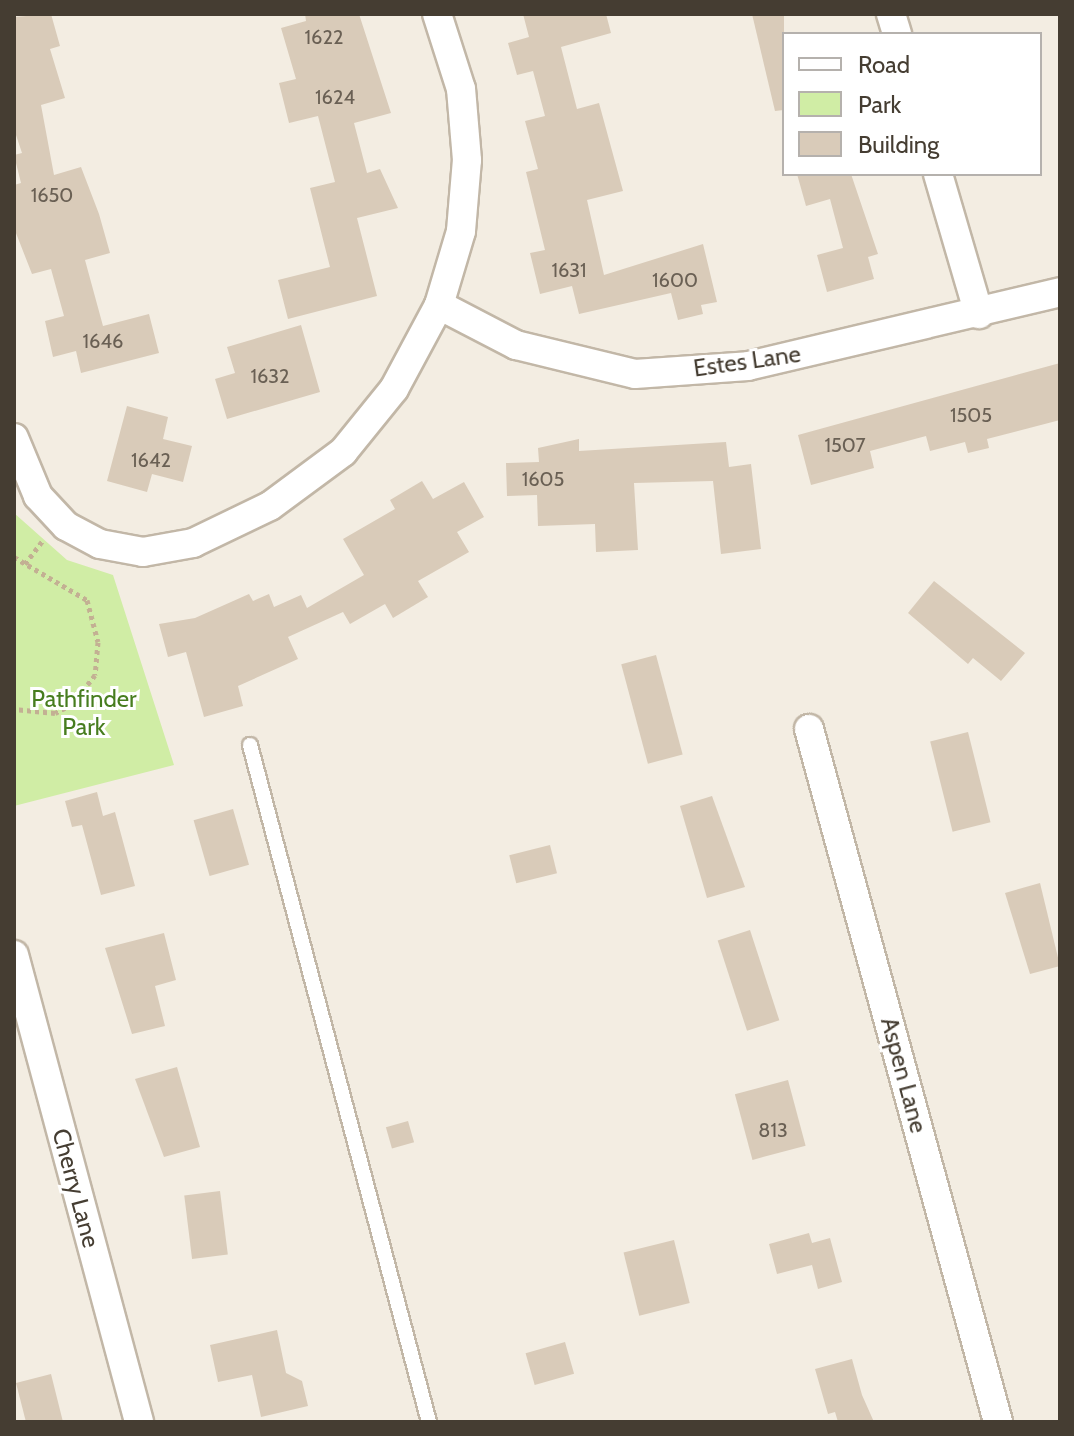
<!DOCTYPE html>
<html>
<head>
<meta charset="utf-8">
<style>
  body { margin:0 }
  #map { position:relative; width:1074px; height:1436px; overflow:hidden; background:#f3ede2; font-family:Cabin,sans-serif }
  div>[style] { position:absolute }
  .green>* { inset:0; background:#d0eda5 }
  .building>* { inset:0; background:#d9cbb9; transform-origin:0 0 }
  .path>* { height:5px; margin-top:-2.5px; transform-origin:0; background:repeating-linear-gradient(90deg,#c3b093 0 4px,transparent 0 8px) }
  .roads { filter:drop-shadow(2px 0 #c2b7a7) drop-shadow(-2px 0 #c2b7a7) drop-shadow(0 2px #c2b7a7) drop-shadow(0 -2px #c2b7a7) }
  .lane>* { height:14px; margin:-7px; padding:0 7px; transform-origin:7px; border-radius:7px; background:#fff }
  .street>* { height:28px; margin:-14px; padding:0 14px; transform-origin:14px; border-radius:14px; background:#fff }
  span { translate:-50% -50%; white-space:nowrap; text-align:center; line-height:1.15; -webkit-text-stroke:6px #fff; paint-order:stroke }
  .number-label { font-size:20px; color:#6a6054 }
  .number-label span { -webkit-text-stroke-width:0 }
  .street-label { font-size:24px; color:#453d32 }
  .park-label { font-size:24px; color:#477d1f }
  .frame { position:absolute; inset:0; border:16px solid #453d32; pointer-events:none }
  .legend { position:absolute; left:782px; top:32px; width:260px; height:144px; box-sizing:border-box; background:#fff; border:2px solid #b5b1ad; margin:0; padding:10px 14px; list-style:none; font-size:24px; color:#453d32 }
  .legend li { display:flex; align-items:center; gap:16px; height:40px }
  .legend b { width:40px; border:2px solid #b5b1ad }
</style>
</head>
<body>
<div id="map">
  <div class="green">
    <div style="clip-path:polygon(14px 513px,67px 560px,113px 575px,174px 765px,14px 806px)"></div>
  </div>
  <div class="building">
    <div style="clip-path:polygon(51px 14px,60px 46px,50px 49px,65px 98px,41px 105px,54px 175px,81px 167px,99px 214px,110px 253px,85px 260px,103px 326px,149px 314px,159px 353px,81px 373px,76px 351px,53px 357px,45px 321px,64px 316px,51px 269px,32px 274px,14px 228px,14px 185px,21px 183px,14px 155px,22px 153px,14px 129px,14px 17px)"></div>
    <div style="clip-path:polygon(305px 14px,359px 14px,391px 113px,354px 123px,367px 173px,380px 169px,398px 208px,357px 218px,377px 296px,288px 319px,278px 280px,330px 267px,310px 188px,335px 182px,318px 116px,289px 123px,279px 83px,296px 79px,281px 28px,306px 21px)"></div>
    <div style="clip-path:polygon(523px 14px,606px 14px,611px 33px,561px 47px,577px 109px,599px 103px,623px 191px,587px 200px,604px 275px,703px 244px,717px 302px,701px 305px,703px 314px,678px 320px,671px 293px,579px 314px,572px 286px,540px 294px,530px 253px,545px 250px,526px 172px,538px 169px,525px 121px,545px 116px,533px 71px,517px 75px,508px 43px,529px 37px)"></div>
    <div style="clip-path:polygon(752px 14px,784px 14px,784px 110px,775px 111px)"></div>
    <div style="clip-path:polygon(797px 174px,851px 174px,878px 254px,868px 257px,874px 279px,827px 292px,817px 255px,843px 248px,830px 199px,806px 206px)"></div>
    <div style="clip-path:polygon(301px 325px,320px 392px,227px 419px,215px 379px,235px 373px,227px 347px)"></div>
    <div style="clip-path:polygon(1060px 363px,1060px 420px,987px 439px,989px 448px,968px 453px,965px 442px,930px 451px,926px 436px,870px 451px,874px 468px,811px 485px,798px 435px)"></div>
    <div style="clip-path:polygon(127px 406px,168px 417px,163px 439px,192px 446px,183px 482px,152px 474px,147px 492px,107px 481px)"></div>
    <div style="clip-path:polygon(579px 439px,579px 451px,726px 442px,729px 467px,751px 464px,761px 549px,721px 554px,713px 481px,634px 483px,638px 550px,596px 552px,595px 524px,538px 526px,537px 495px,507px 496px,506px 463px,539px 462px,538px 448px)"></div>
    <div style="clip-path:polygon(422px 481px,433px 499px,464px 482px,484px 517px,457px 532px,469px 552px,418px 581px,428px 597px,393px 618px,385px 604px,350px 624px,343px 612px,288px 637px,298px 659px,238px 686px,243px 706px,204px 717px,186px 652px,168px 657px,159px 624px,195px 618px,249px 594px,253px 601px,269px 594px,274px 607px,301px 595px,307px 608px,364px 575px,343px 539px,395px 509px,390px 500px)"></div>
    <div style="clip-path:polygon(934px 581px,1025px 653px,1001px 681px,973px 658px,968px 664px,908px 613px)"></div>
    <div style="left:656px;top:655px;width:103px;height:36px;rotate:75deg"></div>
    <div style="left:968px;top:732px;width:93px;height:39px;rotate:76deg"></div>
    <div style="clip-path:polygon(97px 792px,103px 816px,115px 812px,135px 886px,101px 895px,82px 825px,72px 827px,65px 801px)"></div>
    <div style="clip-path:polygon(712px 796px,745px 887px,707px 898px,680px 806px)"></div>
    <div style="left:233px;top:809px;width:58px;height:41px;rotate:74deg"></div>
    <div style="left:550px;top:845px;width:29px;height:42px;rotate:76deg"></div>
    <div style="clip-path:polygon(1040px 883px,1060px 966px,1030px 974px,1005px 893px)"></div>
    <div style="left:750px;top:930px;width:95px;height:34px;rotate:72deg"></div>
    <div style="clip-path:polygon(164px 933px,176px 980px,155px 986px,165px 1026px,132px 1034px,105px 948px)"></div>
    <div style="clip-path:polygon(177px 1067px,200px 1147px,164px 1157px,135px 1079px)"></div>
    <div style="left:788px;top:1080px;width:68px;height:55px;rotate:75deg"></div>
    <div style="left:408px;top:1121px;width:22px;height:23px;rotate:74deg"></div>
    <div style="left:220px;top:1191px;width:64px;height:36px;rotate:83deg"></div>
    <div style="clip-path:polygon(809px 1233px,812px 1243px,830px 1238px,842px 1282px,818px 1289px,812px 1265px,777px 1274px,769px 1244px)"></div>
    <div style="left:674px;top:1240px;width:65px;height:52px;rotate:76deg"></div>
    <div style="clip-path:polygon(277px 1330px,286px 1373px,302px 1381px,308px 1406px,261px 1417px,252px 1375px,218px 1382px,210px 1345px)"></div>
    <div style="left:565px;top:1342px;width:33px;height:41px;rotate:74deg"></div>
    <div style="clip-path:polygon(852px 1359px,862px 1395px,874px 1422px,838px 1422px,835px 1412px,828px 1414px,815px 1369px)"></div>
    <div style="clip-path:polygon(51px 1374px,63px 1422px,26px 1422px,16px 1383px)"></div>
  </div>
  <div class="path">
    <div style="left:14px;top:557px;width:85px;rotate:30.5deg"></div>
    <div style="left:87px;top:600px;width:43px;rotate:75.3deg"></div>
    <div style="left:98px;top:642px;width:33px;rotate:95deg"></div>
    <div style="left:95px;top:675px;width:37px;rotate:128deg"></div>
    <div style="left:72px;top:704px;width:19px;rotate:152deg"></div>
    <div style="left:55px;top:713px;width:41px;rotate:-174.4deg"></div>
    <div style="left:25px;top:564px;width:31px;rotate:-53deg"></div>
  </div>
  <div class="roads">
    <div class="lane">
      <div style="left:250px;top:745px;width:700px;rotate:75.19deg"></div>
    </div>
    <div class="street">
      <div style="left:891px;top:14px;width:21px;rotate:73deg"></div>
      <div style="left:938px;top:174px;width:146px;rotate:73.7deg"></div>
      <div style="left:439px;top:305px;width:87px;rotate:27.5deg"></div>
      <div style="left:516px;top:345px;width:122px;rotate:13.7deg"></div>
      <div style="left:635px;top:374px;width:113px;rotate:-4deg"></div>
      <div style="left:748px;top:366px;width:321px;rotate:-13.3deg"></div>
      <div style="left:14px;top:438px;width:63px;rotate:67.5deg"></div>
      <div style="left:38px;top:496px;width:41px;rotate:47deg"></div>
      <div style="left:66px;top:526px;width:38px;rotate:28deg"></div>
      <div style="left:100px;top:544px;width:44px;rotate:10.5deg"></div>
      <div style="left:143px;top:552px;width:51px;rotate:-10.2deg"></div>
      <div style="left:193px;top:543px;width:85px;rotate:-25.7deg"></div>
      <div style="left:270px;top:506px;width:91px;rotate:-36.5deg"></div>
      <div style="left:343px;top:452px;width:81px;rotate:-51deg"></div>
      <div style="left:394px;top:389px;width:95px;rotate:-61.8deg"></div>
      <div style="left:439px;top:305px;width:77px;rotate:-73.4deg"></div>
      <div style="left:461px;top:231px;width:71px;rotate:-85.2deg"></div>
      <div style="left:467px;top:160px;width:71px;rotate:-94.8deg"></div>
      <div style="left:461px;top:89px;width:79px;rotate:-107.7deg"></div>
      <div style="left:809px;top:729px;width:718px;rotate:74.74deg"></div>
      <div style="left:14px;top:955px;width:483px;rotate:75deg"></div>
    </div>
  </div>
  <div class="number-label">
    <span style="left:324px;top:37px">1622</span>
    <span style="left:335px;top:97px">1624</span>
    <span style="left:52px;top:195px">1650</span>
    <span style="left:569px;top:270px">1631</span>
    <span style="left:675px;top:280px">1600</span>
    <span style="left:103px;top:341px">1646</span>
    <span style="left:270px;top:376px">1632</span>
    <span style="left:971px;top:415px">1505</span>
    <span style="left:845px;top:445px">1507</span>
    <span style="left:151px;top:460px">1642</span>
    <span style="left:543px;top:479px">1605</span>
    <span style="left:773px;top:1130px">813</span>
  </div>
  <div class="street-label">
    <span style="left:747px;top:361px;rotate:-8deg">Estes Lane</span>
    <span style="left:904px;top:1075px;rotate:75deg">Aspen Lane</span>
    <span style="left:76px;top:1188px;rotate:75deg">Cherry Lane</span>
  </div>
  <div class="park-label">
    <span style="left:84px;top:713px">Pathfinder<br>Park</span>
  </div>
  <div class="frame"></div>
  <ul class="legend">
  <li><b style="height:10px;background:#fff"></b>Road</li>
  <li><b style="height:22px;background:#d0eda5"></b>Park</li>
  <li><b style="height:22px;background:#d9cbb9"></b>Building</li>
  </ul>
</div>
</body>
</html>
